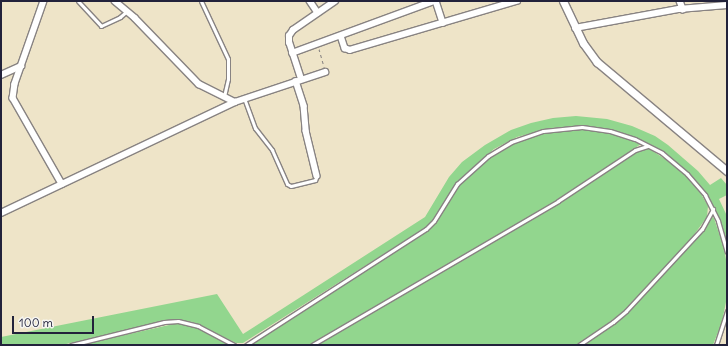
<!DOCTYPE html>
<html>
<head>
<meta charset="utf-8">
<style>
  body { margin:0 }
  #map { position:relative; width:728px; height:346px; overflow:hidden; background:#eee4c8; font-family:Delius,sans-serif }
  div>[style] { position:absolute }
  .green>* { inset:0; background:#92d68e }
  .path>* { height:1px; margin-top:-0.5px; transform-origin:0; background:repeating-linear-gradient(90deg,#888382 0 3px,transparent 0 6px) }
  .roads { filter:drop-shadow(1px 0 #888382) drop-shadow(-1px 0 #888382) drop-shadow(0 1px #888382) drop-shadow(0 -1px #888382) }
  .service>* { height:3px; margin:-1.5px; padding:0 1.5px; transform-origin:1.5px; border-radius:1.5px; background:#fff }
  .minor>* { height:5.5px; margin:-2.75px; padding:0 2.75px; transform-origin:2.75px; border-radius:2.75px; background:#fff }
  .tertiary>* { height:7px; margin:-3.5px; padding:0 3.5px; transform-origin:3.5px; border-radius:3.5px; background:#fff }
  span { translate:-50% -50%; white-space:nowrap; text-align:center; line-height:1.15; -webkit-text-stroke:3px #f6f6f2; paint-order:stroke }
  .frame { position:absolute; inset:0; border:2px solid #22223b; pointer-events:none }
  .scale { position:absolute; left:12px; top:316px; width:82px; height:18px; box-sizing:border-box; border:2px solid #22223b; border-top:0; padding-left:5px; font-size:12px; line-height:14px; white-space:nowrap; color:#22223b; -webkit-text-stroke:3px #f6f6f2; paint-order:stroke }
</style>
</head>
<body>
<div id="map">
  <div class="green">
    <div style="clip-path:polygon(576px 116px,607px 119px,632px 126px,655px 136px,668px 145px,698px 171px,710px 185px,721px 178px,727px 185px,727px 195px,719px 199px,727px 216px,727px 244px,714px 207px,708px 196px,689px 174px,660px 150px,635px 138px,610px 129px,582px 126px,552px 128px,517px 137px,494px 149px,456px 183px,433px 220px,425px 228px,243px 343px,236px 343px,193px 322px,171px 320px,62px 345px,1px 345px,1px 337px,217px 294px,243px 334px,425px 217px,449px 177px,462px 162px,485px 145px,511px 130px,531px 123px,553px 118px)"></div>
    <div style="clip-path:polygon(568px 129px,596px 130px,623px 137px,641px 144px,571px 192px,310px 345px,248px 345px,422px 234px,435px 222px,462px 182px,489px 158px,503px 148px,536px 134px)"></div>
    <div style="clip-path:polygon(648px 148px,676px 166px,696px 185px,708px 206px,707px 217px,691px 239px,625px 310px,606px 325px,576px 345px,315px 345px,534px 217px,599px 177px,636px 151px)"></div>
    <div style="clip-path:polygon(712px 217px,714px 218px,724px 248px,727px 265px,726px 302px,722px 322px,713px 345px,581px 345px,614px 323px,626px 311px,703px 230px)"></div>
    <div style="clip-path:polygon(178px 323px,197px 328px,230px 345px,80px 345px)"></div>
  </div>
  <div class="path">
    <div style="left:319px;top:49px;width:19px;rotate:74deg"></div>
  </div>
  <div class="roads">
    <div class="service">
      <div style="left:78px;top:1px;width:34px;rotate:47deg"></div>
      <div style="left:101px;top:26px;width:21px;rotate:-25deg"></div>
      <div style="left:120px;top:17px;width:9px;rotate:-41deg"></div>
      <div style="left:201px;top:1px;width:64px;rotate:65deg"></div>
      <div style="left:228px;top:59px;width:20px;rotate:90deg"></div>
      <div style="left:228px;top:79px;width:17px;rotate:103deg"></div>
      <div style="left:244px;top:98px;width:32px;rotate:70deg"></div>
      <div style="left:255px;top:128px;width:28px;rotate:52deg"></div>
      <div style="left:272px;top:150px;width:37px;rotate:66deg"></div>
      <div style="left:287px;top:184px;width:4px;rotate:27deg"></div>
      <div style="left:291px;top:186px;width:25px;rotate:-14deg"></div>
      <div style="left:315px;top:180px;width:4px;rotate:-63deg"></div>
      <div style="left:71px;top:345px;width:96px;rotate:-13.9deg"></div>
      <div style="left:164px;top:322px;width:14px;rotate:-4deg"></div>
      <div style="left:178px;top:321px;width:21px;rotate:14deg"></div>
      <div style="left:198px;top:326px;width:41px;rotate:27.8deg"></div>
      <div style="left:246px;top:345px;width:214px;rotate:-32.8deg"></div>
      <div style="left:426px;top:229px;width:11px;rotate:-45deg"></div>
      <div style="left:434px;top:221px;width:44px;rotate:-58.1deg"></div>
      <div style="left:457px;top:184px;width:42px;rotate:-42.1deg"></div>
      <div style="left:488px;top:156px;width:27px;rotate:-31deg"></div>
      <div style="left:511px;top:142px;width:34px;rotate:-19deg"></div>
      <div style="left:543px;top:131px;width:39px;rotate:-6deg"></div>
      <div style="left:582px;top:127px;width:28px;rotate:8deg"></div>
      <div style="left:610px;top:131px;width:26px;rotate:18deg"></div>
      <div style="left:635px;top:139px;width:30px;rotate:27deg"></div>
      <div style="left:662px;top:153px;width:33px;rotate:40deg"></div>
      <div style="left:687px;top:174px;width:28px;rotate:49deg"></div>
      <div style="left:705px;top:195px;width:29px;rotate:63deg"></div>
      <div style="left:718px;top:221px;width:32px;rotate:74deg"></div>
      <div style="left:312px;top:345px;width:285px;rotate:-30.3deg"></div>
      <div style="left:558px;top:201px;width:92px;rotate:-33.5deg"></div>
      <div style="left:635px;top:150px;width:13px;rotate:-18deg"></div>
      <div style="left:579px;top:345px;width:41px;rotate:-34.1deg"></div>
      <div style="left:613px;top:322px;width:17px;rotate:-40deg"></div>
      <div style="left:626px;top:311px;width:112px;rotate:-47.2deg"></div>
      <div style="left:702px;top:229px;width:23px;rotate:-61deg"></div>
      <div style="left:716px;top:345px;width:36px;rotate:-72deg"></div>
    </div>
    <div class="minor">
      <div style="left:44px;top:1px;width:88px;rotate:109.3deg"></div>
      <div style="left:15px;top:84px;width:14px;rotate:98deg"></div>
      <div style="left:13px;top:98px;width:99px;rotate:60.3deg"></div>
      <div style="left:115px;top:1px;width:26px;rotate:40deg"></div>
      <div style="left:135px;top:18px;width:92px;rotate:45.9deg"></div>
      <div style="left:199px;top:84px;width:40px;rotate:26.6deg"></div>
      <div style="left:310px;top:1px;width:14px;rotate:56deg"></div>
      <div style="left:436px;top:1px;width:23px;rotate:72deg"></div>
      <div style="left:680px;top:1px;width:9px;rotate:69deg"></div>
      <div style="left:575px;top:28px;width:106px;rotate:-10.4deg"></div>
      <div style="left:679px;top:9px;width:48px;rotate:-4.8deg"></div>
      <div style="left:341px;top:36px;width:13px;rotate:72deg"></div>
      <div style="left:345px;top:48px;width:5px;rotate:22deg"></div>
      <div style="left:350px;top:50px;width:174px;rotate:-16.4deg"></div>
      <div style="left:292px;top:53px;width:151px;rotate:-20.1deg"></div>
      <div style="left:1px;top:75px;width:22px;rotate:-24deg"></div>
      <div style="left:301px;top:79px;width:38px;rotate:-108deg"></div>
      <div style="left:289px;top:43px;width:7px;rotate:-90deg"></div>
      <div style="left:289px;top:36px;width:7px;rotate:-56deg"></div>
      <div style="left:293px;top:30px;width:51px;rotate:-34.6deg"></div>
      <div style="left:296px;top:81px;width:26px;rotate:72deg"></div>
      <div style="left:304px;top:106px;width:25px;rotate:85deg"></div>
      <div style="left:306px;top:131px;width:46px;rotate:76.3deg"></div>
      <div style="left:1px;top:213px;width:259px;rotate:-25.4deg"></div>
      <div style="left:235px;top:102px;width:95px;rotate:-18.4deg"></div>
    </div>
    <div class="tertiary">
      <div style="left:563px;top:1px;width:47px;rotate:64.5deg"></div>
      <div style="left:583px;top:43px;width:24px;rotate:54deg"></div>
      <div style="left:597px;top:62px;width:170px;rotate:40deg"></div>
    </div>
  </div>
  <div class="frame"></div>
  <div class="scale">100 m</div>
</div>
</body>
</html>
